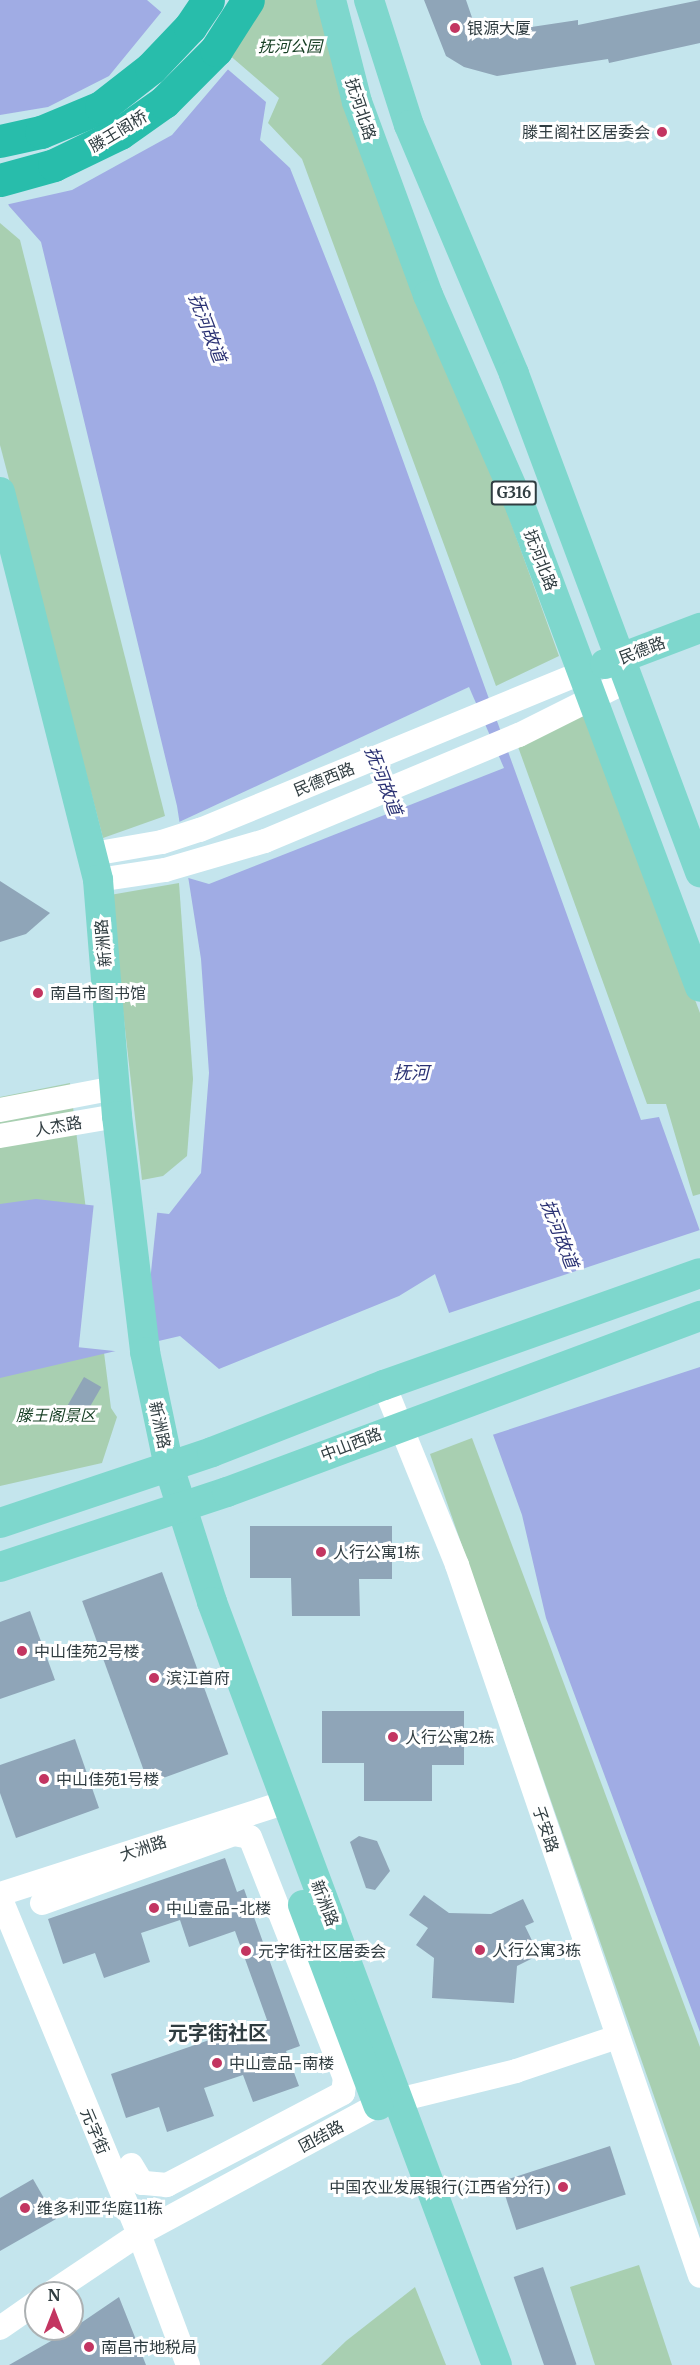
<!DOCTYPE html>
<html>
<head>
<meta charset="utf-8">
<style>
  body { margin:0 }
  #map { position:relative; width:700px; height:2365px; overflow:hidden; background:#c4e5ed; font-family:Merriweather,"Noto Sans SC",serif }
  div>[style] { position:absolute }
  .green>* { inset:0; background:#a8cfb1 }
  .water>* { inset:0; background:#a0ace4 }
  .pier>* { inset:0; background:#c4e5ed; transform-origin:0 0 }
  .building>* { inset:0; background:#8fa5b8; transform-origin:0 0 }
  .minor>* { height:24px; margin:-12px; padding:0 12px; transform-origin:12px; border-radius:12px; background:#fff }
  .major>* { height:30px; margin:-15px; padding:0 15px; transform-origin:15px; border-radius:15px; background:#7ed7cd }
  .highway>* { height:33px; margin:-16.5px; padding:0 16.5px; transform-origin:16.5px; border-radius:16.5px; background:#28bdab }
  .dots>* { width:16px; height:16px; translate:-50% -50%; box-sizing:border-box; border:3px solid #fff; border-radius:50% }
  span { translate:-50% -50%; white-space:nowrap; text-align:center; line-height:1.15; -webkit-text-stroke:6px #fff; paint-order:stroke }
  .shield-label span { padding:2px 4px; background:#fff; border:2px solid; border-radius:4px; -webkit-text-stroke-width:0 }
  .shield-label { font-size:15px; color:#303d41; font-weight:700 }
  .poi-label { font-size:16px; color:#303d41 }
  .left { translate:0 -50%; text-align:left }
  .right { translate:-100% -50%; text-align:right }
  .park-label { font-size:16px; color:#143d22; font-style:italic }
  .street-label { font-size:16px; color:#303d41 }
  .water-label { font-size:18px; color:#2b3274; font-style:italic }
  .quarter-label { font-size:20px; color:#303d41; font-weight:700 }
  .north { position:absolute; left:24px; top:2281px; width:60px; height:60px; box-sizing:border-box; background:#fff; border:2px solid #acb1b3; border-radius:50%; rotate:0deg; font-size:16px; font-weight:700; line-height:24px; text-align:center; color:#303d41 }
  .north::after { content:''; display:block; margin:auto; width:21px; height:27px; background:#c33561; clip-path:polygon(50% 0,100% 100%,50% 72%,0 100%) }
</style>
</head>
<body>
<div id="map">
  <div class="green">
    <div style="clip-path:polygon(254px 0,323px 0,559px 656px,496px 686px,302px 159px,268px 123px,279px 98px,227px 53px)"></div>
    <div style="clip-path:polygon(0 223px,20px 240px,165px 816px,103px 838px,0 445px)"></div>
    <div style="clip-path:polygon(586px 711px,700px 1013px,700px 1194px,693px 1196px,666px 1104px,647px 1104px,517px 744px)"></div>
    <div style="clip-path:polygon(179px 883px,193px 1079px,187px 1156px,163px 1176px,142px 1180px,110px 895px)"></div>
    <div style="clip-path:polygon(70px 1083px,111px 1408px,117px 1417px,102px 1463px,0 1486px,0 1097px)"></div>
    <div style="clip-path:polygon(472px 1438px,700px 2047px,700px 2228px,430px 1454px)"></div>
    <div style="clip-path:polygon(639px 2265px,672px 2365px,595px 2365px,570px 2287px)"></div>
    <div style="clip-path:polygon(415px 2287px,446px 2365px,321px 2365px,346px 2341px)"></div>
  </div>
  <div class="water">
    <div style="clip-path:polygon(0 0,147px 0,266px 102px,260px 140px,290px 168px,375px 383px,641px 1120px,659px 1117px,700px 1231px,700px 2032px,546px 1618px,522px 1515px,435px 1274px,399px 1296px,219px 1369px,180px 1336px,0 1378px,0 1204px,36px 1199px,169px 1214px,201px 1173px,209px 1073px,201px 959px,177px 806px,41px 242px,9px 206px,0 186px)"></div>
  </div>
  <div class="pier">
    <div style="clip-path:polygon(163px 10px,230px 67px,172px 135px,72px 190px,5px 205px,0 194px,0 115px,48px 107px,109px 76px)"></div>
    <div style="clip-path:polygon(469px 687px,504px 768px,209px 884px,185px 877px,177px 823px)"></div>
    <div style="left:94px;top:1202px;width:64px;height:146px;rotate:6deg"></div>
    <div style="clip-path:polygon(700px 1230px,700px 1367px,489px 1436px,446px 1314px)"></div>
  </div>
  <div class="building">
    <div style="clip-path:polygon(424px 0,466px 0,478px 35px,578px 20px,578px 25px,700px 0,700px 43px,609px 63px,608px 59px,497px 76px,464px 67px,446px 56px)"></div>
    <div style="clip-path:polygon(0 881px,50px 913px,26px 934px,0 942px)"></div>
    <div style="left:84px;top:1377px;width:20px;height:33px;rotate:30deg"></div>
    <div style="clip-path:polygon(250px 1526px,392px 1526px,392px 1579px,359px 1579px,360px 1616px,292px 1616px,291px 1578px,250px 1578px)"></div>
    <div style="left:162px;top:1572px;width:194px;height:85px;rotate:70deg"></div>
    <div style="clip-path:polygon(30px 1611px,55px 1680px,0 1699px,0 1622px)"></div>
    <div style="clip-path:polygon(322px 1711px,464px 1711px,464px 1765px,432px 1765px,432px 1801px,364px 1801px,364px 1763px,322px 1763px)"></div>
    <div style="clip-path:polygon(75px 1739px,99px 1808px,16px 1838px,0 1793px,0 1765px)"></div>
    <div style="clip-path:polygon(359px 1836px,377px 1841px,390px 1871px,375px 1890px,366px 1888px,350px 1842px)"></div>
    <div style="clip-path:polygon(225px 1858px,237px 1892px,244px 1889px,300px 2046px,286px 2051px,299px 2086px,253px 2102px,243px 2075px,204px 2088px,214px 2116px,167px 2132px,159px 2107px,126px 2118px,111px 2074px,267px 2020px,235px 1931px,189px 1947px,180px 1920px,141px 1933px,150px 1962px,104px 1978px,95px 1953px,63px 1964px,48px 1919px)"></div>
    <div style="clip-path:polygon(424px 1895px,449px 1913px,491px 1914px,523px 1899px,534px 1922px,525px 1926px,539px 1955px,517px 1966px,514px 2003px,432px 1998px,434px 1958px,416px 1945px,428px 1928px,409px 1915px)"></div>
    <div style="left:610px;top:2146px;width:51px;height:115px;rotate:72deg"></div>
    <div style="clip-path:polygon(33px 2179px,56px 2219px,0 2251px,0 2198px)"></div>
    <div style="left:543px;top:2267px;width:103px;height:31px;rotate:71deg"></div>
    <div style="clip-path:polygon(119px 2297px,146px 2365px,9px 2365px,72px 2329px)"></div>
  </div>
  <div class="minor">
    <div style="left:93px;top:854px;width:70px;rotate:-9.9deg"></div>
    <div style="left:162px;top:842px;width:40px;rotate:-18deg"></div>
    <div style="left:200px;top:830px;width:414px;rotate:-22.4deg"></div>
    <div style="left:98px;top:880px;width:68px;rotate:-8.5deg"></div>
    <div style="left:165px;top:870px;width:104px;rotate:-16.2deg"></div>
    <div style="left:265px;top:841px;width:275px;rotate:-22.7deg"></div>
    <div style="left:519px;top:735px;width:125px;rotate:-26.6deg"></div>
    <div style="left:0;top:1110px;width:117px;rotate:-10.8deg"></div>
    <div style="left:0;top:1136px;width:119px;rotate:-9.7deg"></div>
    <div style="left:384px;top:1385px;width:194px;rotate:67.9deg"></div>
    <div style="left:457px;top:1565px;width:751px;rotate:71.13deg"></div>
    <div style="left:0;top:1894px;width:300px;rotate:-17.8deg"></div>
    <div style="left:0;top:1897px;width:365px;rotate:67.6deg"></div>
    <div style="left:139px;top:2234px;width:140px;rotate:69.5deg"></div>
    <div style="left:42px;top:1903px;width:204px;rotate:-19.8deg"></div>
    <div style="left:234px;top:1834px;width:16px;rotate:11deg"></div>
    <div style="left:250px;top:1837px;width:259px;rotate:68.5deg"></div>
    <div style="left:345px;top:2078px;width:15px;rotate:98deg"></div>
    <div style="left:343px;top:2093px;width:199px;rotate:152.4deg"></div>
    <div style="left:167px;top:2185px;width:25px;rotate:-175deg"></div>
    <div style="left:142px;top:2183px;width:21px;rotate:-121deg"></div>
    <div style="left:51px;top:2293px;width:106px;rotate:-33.8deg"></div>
    <div style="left:139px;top:2234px;width:272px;rotate:-28.4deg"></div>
    <div style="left:378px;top:2105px;width:142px;rotate:-13.8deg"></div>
    <div style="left:516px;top:2071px;width:107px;rotate:-18.6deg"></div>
    <div style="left:0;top:2328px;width:44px;rotate:-34.8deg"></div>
  </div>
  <div class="major">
    <div style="left:331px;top:0;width:105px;rotate:75.7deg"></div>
    <div style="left:357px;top:102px;width:206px;rotate:69.8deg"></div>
    <div style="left:428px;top:295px;width:232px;rotate:66.4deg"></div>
    <div style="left:521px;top:508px;width:511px;rotate:69.51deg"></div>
    <div style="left:369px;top:0;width:131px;rotate:72.3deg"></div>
    <div style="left:409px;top:125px;width:270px;rotate:67.1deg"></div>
    <div style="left:514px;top:374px;width:532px;rotate:69.52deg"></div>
    <div style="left:0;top:492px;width:400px;rotate:75.8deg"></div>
    <div style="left:98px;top:880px;width:237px;rotate:85.4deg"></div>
    <div style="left:117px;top:1116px;width:238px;rotate:83.2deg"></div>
    <div style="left:145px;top:1352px;width:117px;rotate:78.2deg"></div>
    <div style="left:169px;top:1467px;width:142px;rotate:72.3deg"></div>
    <div style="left:212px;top:1602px;width:814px;rotate:69.52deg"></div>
    <div style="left:605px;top:664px;width:102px;rotate:-20.8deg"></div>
    <div style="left:0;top:1523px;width:224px;rotate:-18.5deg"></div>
    <div style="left:212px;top:1452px;width:185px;rotate:-21.3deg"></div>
    <div style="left:384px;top:1385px;width:335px;rotate:-19.5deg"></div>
    <div style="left:0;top:1567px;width:239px;rotate:-18.3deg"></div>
    <div style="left:227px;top:1492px;width:505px;rotate:-20.41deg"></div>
    <div style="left:303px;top:1905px;width:214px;rotate:69.4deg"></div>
  </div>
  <div class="highway">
    <div style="left:0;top:141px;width:42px;rotate:-12.4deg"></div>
    <div style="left:41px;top:132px;width:65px;rotate:-22.6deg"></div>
    <div style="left:101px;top:107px;width:63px;rotate:-38deg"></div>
    <div style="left:151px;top:68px;width:57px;rotate:-46.4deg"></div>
    <div style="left:190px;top:27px;width:32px;rotate:-56deg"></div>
    <div style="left:0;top:180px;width:56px;rotate:-15.5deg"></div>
    <div style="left:54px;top:165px;width:73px;rotate:-25.9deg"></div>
    <div style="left:120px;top:133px;width:54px;rotate:-35.2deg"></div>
    <div style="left:164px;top:102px;width:74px;rotate:-45deg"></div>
    <div style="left:216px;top:50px;width:59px;rotate:-57.4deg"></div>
  </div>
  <div class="dots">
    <div style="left:455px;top:28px;background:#c33561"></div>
    <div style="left:662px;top:132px;background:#c33561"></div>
    <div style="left:38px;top:993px;background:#c33561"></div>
    <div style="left:321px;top:1552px;background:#c33561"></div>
    <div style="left:22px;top:1651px;background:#c33561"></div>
    <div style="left:154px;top:1678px;background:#c33561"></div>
    <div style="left:393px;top:1737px;background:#c33561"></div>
    <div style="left:44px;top:1779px;background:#c33561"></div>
    <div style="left:154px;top:1908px;background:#c33561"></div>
    <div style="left:480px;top:1950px;background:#c33561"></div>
    <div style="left:246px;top:1951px;background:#c33561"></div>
    <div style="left:217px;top:2063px;background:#c33561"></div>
    <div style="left:563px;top:2187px;background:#c33561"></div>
    <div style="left:25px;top:2208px;background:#c33561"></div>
    <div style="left:89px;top:2347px;background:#c33561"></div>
  </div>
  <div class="shield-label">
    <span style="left:514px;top:493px">G316</span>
  </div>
  <div class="poi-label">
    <span class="left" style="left:467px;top:28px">银源大厦</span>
    <span class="right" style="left:650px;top:132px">滕王阁社区居委会</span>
    <span class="left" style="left:50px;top:993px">南昌市图书馆</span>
    <span class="left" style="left:333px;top:1552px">人行公寓1栋</span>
    <span class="left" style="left:34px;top:1651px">中山佳苑2号楼</span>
    <span class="left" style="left:166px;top:1678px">滨江首府</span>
    <span class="left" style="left:405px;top:1737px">人行公寓2栋</span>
    <span class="left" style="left:56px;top:1779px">中山佳苑1号楼</span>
    <span class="left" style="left:166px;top:1908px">中山壹品-北楼</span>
    <span class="left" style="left:492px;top:1950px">人行公寓3栋</span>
    <span class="left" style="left:258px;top:1951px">元字街社区居委会</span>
    <span class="left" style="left:229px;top:2063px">中山壹品-南楼</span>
    <span class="right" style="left:551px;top:2187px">中国农业发展银行(江西省分行)</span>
    <span class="left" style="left:37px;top:2208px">维多利亚华庭11栋</span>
    <span class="left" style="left:101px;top:2347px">南昌市地税局</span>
  </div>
  <div class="park-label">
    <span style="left:290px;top:46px">抚河公园</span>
    <span style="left:56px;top:1415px">滕王阁景区</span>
  </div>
  <div class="street-label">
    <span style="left:361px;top:109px;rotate:72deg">抚河北路</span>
    <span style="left:118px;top:131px;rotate:-31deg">滕王阁桥</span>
    <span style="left:541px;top:560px;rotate:69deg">抚河北路</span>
    <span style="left:642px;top:650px;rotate:-21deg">民德路</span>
    <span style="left:324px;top:779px;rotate:-22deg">民德西路</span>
    <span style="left:103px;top:943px;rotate:-95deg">新洲路</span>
    <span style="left:58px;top:1126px;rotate:-10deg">人杰路</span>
    <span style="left:160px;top:1425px;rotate:78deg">新洲路</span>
    <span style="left:351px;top:1444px;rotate:-21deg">中山西路</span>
    <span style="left:546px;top:1829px;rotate:71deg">子安路</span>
    <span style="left:143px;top:1848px;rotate:-18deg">大洲路</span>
    <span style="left:325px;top:1903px;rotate:69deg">新洲路</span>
    <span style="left:95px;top:2131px;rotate:67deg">元字街</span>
    <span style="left:321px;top:2136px;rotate:-28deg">团结路</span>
  </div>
  <div class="water-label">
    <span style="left:207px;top:328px;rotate:69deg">抚河故道</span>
    <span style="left:383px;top:781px;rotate:69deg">抚河故道</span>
    <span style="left:411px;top:1073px">抚河</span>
    <span style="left:559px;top:1234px;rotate:69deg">抚河故道</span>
  </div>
  <div class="quarter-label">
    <span style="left:218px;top:2032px">元字街社区</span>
  </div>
  <div class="north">N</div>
</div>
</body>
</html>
